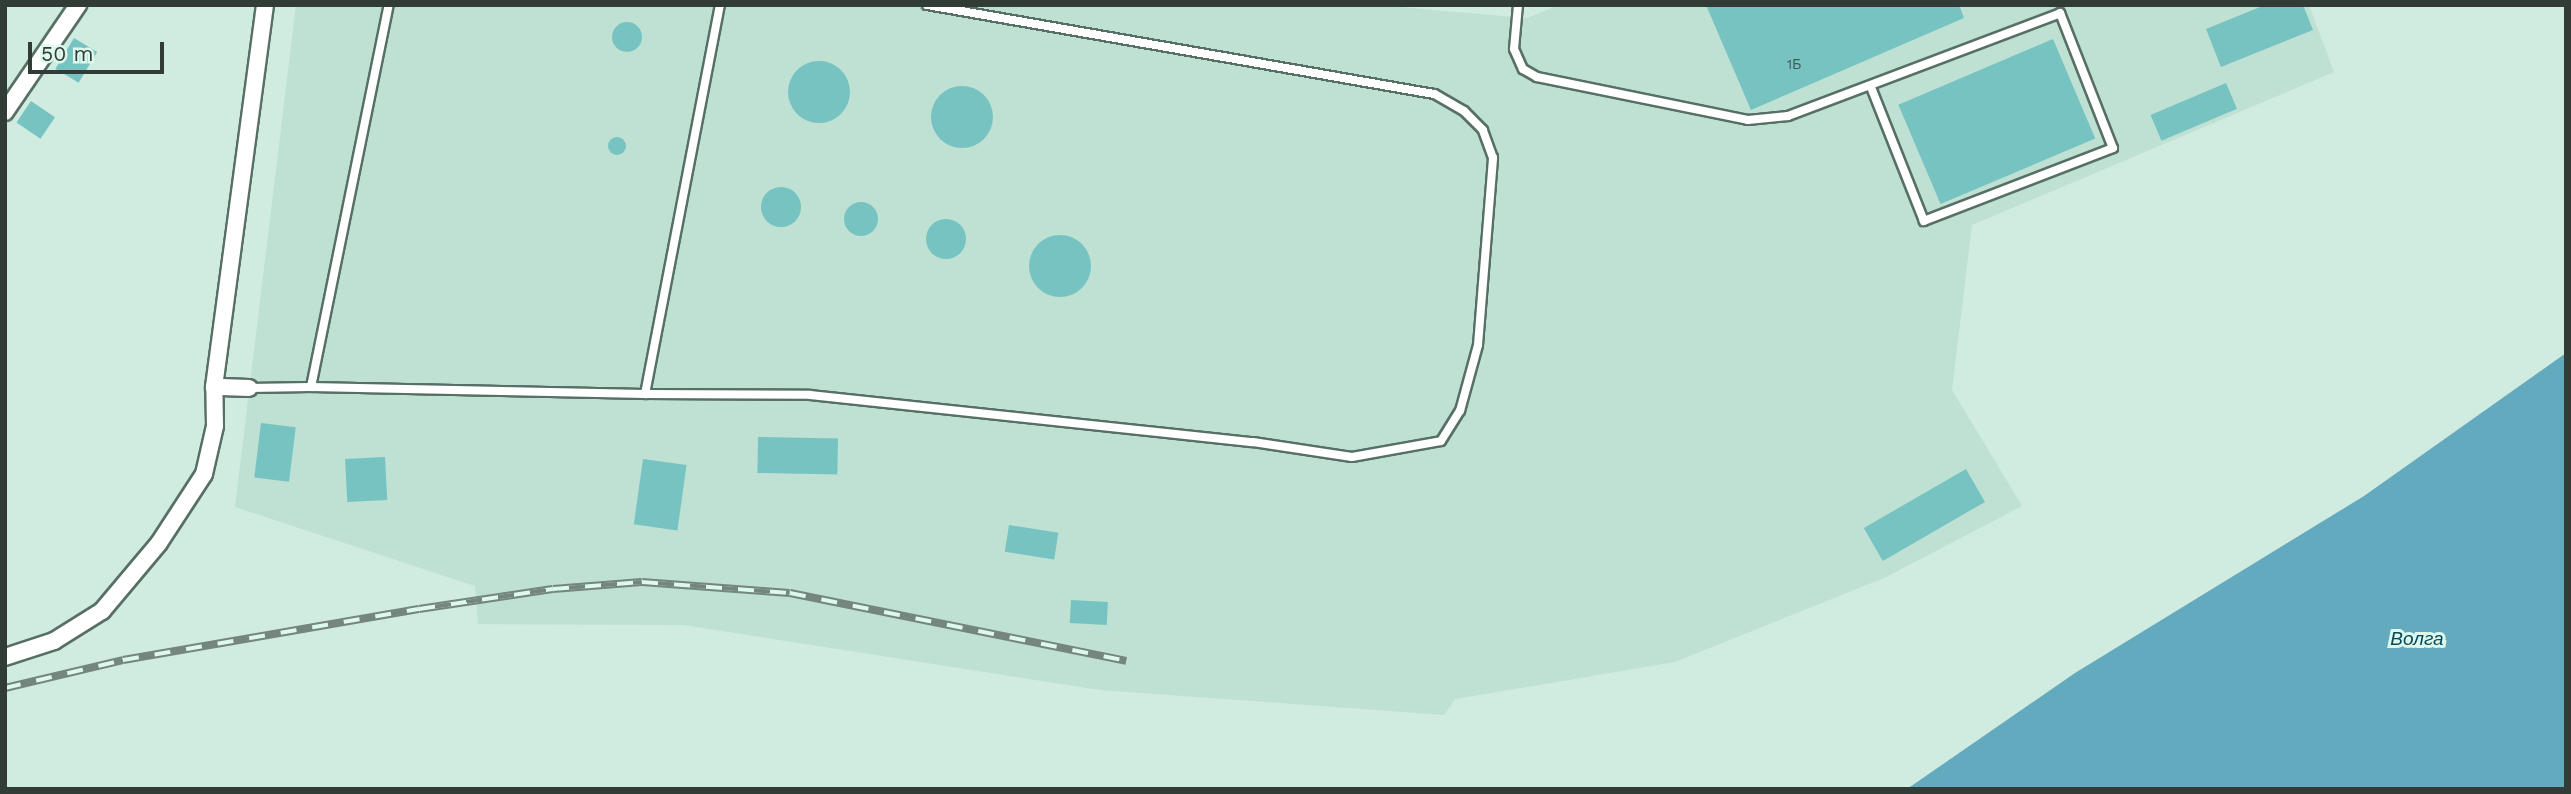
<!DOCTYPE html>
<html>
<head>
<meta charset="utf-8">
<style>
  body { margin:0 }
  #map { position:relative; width:2571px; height:794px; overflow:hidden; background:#d0ebe0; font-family:"Work Sans",sans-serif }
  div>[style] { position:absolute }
  .built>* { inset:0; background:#bee1d3 }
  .water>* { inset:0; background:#64aabf }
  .building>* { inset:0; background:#76c3c1; transform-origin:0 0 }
  .round { border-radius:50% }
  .roads { filter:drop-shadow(2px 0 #576f65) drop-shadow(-2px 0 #576f65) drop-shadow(0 2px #576f65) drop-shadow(0 -2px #576f65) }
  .service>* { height:8px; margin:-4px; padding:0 4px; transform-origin:4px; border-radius:4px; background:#fff }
  .minor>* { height:16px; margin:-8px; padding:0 8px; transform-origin:8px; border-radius:8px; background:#fff }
  .rail>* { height:8px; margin-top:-4px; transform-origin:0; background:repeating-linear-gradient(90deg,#ddf8ed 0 16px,#74867e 0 32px); box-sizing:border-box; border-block:2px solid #74867e }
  span { translate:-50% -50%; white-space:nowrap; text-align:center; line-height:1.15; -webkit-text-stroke:6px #ddf8ed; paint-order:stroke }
  .number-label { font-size:14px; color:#425e5a }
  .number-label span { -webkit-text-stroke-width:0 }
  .water-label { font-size:19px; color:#094958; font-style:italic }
  .frame { position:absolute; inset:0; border:7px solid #313c37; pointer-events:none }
  .scale { position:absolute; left:28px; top:42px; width:136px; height:32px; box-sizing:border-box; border:4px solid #313c37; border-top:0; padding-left:9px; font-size:21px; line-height:24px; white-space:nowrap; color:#313c37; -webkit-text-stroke:5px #ddf8ed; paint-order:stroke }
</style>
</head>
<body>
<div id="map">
  <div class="built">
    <div style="clip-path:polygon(296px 5px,1376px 5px,1527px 18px,1559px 5px,2309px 5px,2334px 72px,1972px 225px,1952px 390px,2022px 506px,1884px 578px,1675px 662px,1455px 699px,1444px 715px,1100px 690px,684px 625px,478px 624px,475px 586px,235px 507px)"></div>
  </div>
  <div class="water">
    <div style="clip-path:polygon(2566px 353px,2566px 789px,1907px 789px,2075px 673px,2364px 496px)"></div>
  </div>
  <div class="building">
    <div style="clip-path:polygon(1706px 5px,1959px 5px,1964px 18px,1751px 110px)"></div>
    <div style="clip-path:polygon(2265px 5px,2303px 5px,2313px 30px,2221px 67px,2206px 29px)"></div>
    <div class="round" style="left:612px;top:22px;width:30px;height:30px"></div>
    <div style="left:74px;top:38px;width:27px;height:36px;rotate:31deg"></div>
    <div style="left:2053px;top:39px;width:108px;height:168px;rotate:67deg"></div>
    <div class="round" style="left:788px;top:61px;width:62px;height:62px"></div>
    <div style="left:2226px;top:83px;width:28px;height:82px;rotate:67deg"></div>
    <div class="round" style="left:931px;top:86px;width:62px;height:62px"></div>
    <div style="left:31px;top:101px;width:29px;height:26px;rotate:34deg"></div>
    <div class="round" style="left:608px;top:137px;width:18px;height:18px"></div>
    <div class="round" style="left:761px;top:187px;width:40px;height:40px"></div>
    <div class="round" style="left:844px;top:202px;width:34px;height:34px"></div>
    <div class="round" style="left:926px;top:219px;width:40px;height:40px"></div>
    <div class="round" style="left:1029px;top:235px;width:62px;height:62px"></div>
    <div style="left:261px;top:423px;width:35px;height:55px;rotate:7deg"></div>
    <div style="left:758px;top:437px;width:80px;height:36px;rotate:1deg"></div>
    <div style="left:385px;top:457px;width:43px;height:40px;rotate:87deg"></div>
    <div style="left:643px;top:459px;width:44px;height:66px;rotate:8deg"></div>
    <div style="left:1966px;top:469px;width:38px;height:118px;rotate:60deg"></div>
    <div style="left:1009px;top:525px;width:50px;height:27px;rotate:9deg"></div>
    <div style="left:1071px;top:600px;width:37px;height:23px;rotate:3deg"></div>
  </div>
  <div class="roads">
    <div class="service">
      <div style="left:1518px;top:5px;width:44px;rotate:95.2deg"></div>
      <div style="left:1514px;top:49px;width:22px;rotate:66deg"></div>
      <div style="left:1523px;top:69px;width:16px;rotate:30deg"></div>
      <div style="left:1537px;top:77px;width:215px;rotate:11.5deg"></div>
      <div style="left:1748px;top:120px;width:40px;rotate:-5.7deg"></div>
      <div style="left:1788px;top:116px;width:291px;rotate:-20.7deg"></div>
      <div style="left:2060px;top:13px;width:145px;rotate:68.6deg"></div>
      <div style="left:2113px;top:148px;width:203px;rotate:158.9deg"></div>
      <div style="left:1924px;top:221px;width:144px;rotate:-111.6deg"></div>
      <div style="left:311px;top:387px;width:334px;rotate:1.2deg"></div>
      <div style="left:645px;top:394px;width:396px;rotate:-79.1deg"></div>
      <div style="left:249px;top:388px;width:62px;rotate:-0.9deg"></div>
      <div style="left:311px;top:387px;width:390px;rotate:-78.5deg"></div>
      <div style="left:645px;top:394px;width:165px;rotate:0.3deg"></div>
      <div style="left:810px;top:395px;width:445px;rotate:6.1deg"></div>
      <div style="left:1253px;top:442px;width:100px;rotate:8.6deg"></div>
      <div style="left:1352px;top:457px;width:90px;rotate:-10.2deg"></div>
      <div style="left:1441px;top:441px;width:36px;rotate:-58deg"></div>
      <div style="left:1460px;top:411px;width:68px;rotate:-74.7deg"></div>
      <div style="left:1478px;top:345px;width:188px;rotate:-85.4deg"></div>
      <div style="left:1493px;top:158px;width:30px;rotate:-110deg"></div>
      <div style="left:1483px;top:130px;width:27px;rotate:-135deg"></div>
      <div style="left:1464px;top:111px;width:34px;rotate:-150deg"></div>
      <div style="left:1434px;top:94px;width:515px;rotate:-170.04deg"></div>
    </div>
    <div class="minor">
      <div style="left:5px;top:112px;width:130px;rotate:-55.7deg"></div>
      <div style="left:249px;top:388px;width:35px;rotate:-178deg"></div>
      <div style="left:214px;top:387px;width:385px;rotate:-82.4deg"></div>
      <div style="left:5px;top:657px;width:52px;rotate:-18.1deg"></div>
      <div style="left:54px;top:641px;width:57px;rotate:-32deg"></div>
      <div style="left:102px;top:611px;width:89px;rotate:-50deg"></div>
      <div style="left:159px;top:543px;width:82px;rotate:-56.9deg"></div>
      <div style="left:204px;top:474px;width:49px;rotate:-77.1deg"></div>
      <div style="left:215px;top:426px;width:39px;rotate:-91deg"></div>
    </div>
  </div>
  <div class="rail">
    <div style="left:5px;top:688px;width:121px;rotate:-13.3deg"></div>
    <div style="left:123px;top:660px;width:300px;rotate:-9.8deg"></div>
    <div style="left:419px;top:609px;width:135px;rotate:-8.5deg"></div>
    <div style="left:553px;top:589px;width:89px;rotate:-4.5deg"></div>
    <div style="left:642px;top:582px;width:148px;rotate:4.3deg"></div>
    <div style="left:790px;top:593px;width:343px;rotate:11.4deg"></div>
  </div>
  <div class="number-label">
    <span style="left:1794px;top:64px">1Б</span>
  </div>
  <div class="water-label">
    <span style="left:2417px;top:639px">Волга</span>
  </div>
  <div class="frame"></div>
  <div class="scale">50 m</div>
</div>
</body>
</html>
